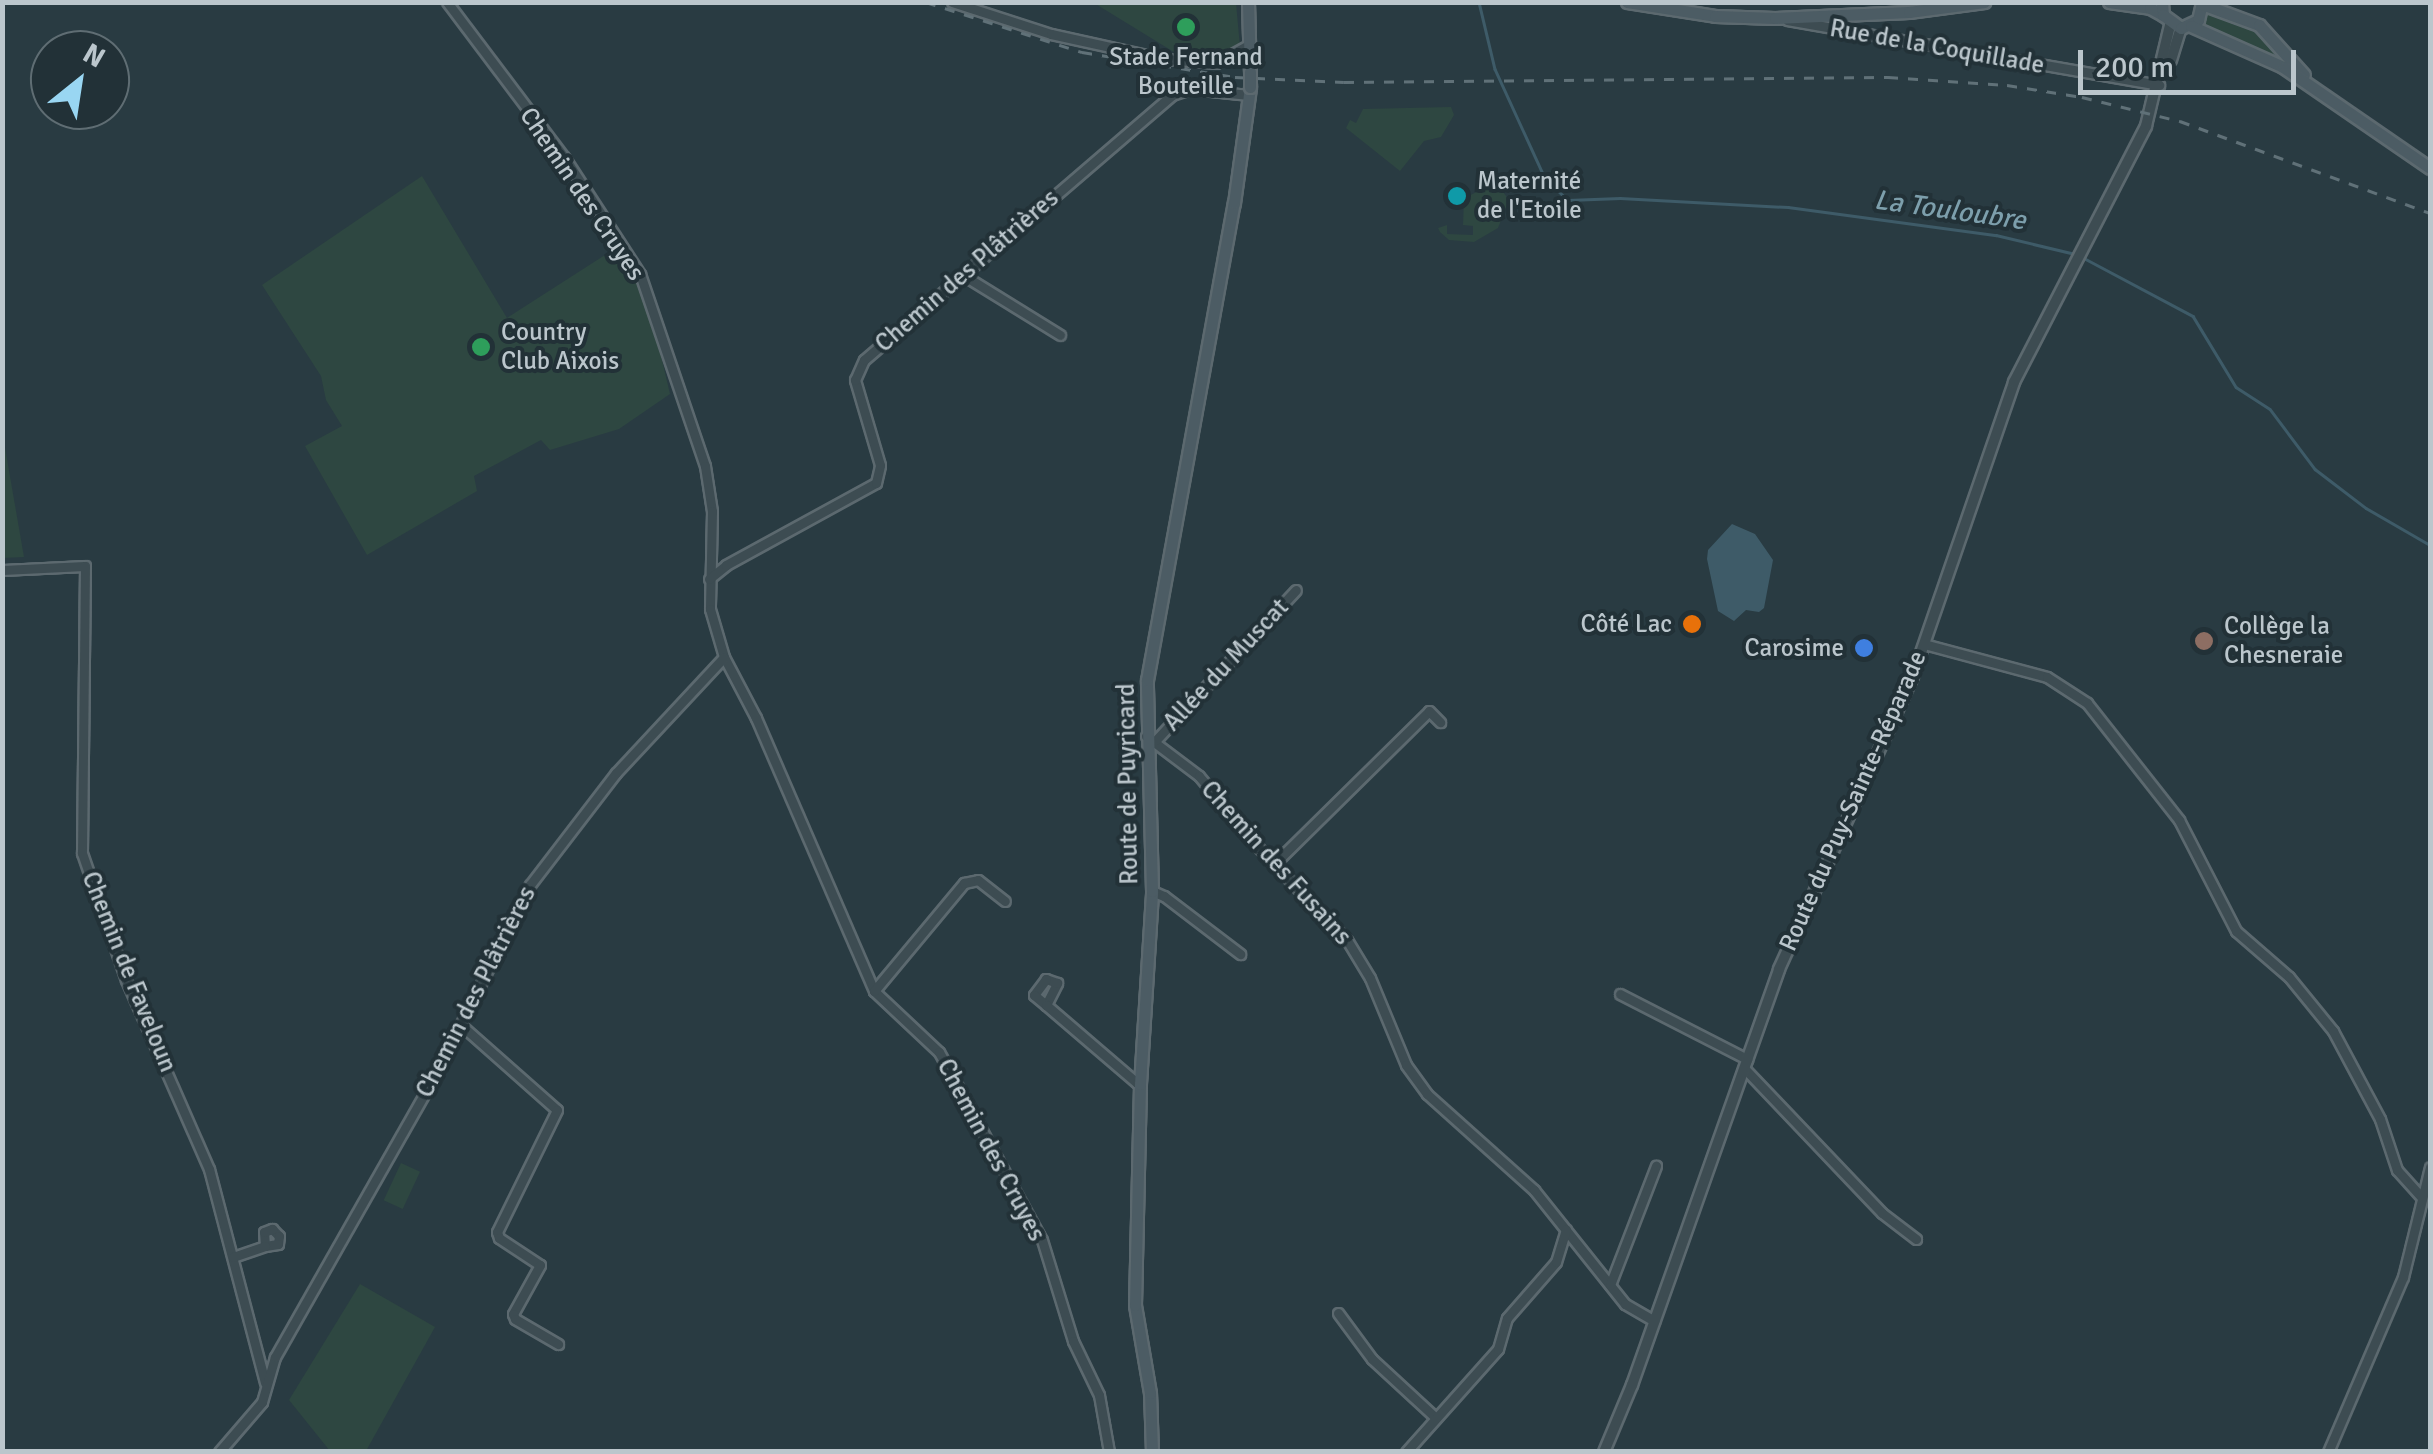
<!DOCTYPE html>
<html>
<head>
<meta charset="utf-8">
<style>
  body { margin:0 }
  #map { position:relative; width:2433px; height:1454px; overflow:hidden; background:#293b42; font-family:Signika,sans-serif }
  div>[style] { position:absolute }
  .green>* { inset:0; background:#2e4741; transform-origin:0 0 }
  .water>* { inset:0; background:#3e5b68 }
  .stream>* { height:2.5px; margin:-1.25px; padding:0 1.25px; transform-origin:1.25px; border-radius:1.25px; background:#3e5b68 }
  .roads { filter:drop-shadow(2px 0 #5c696f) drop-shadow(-2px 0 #5c696f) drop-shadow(0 2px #5c696f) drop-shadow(0 -2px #5c696f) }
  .minor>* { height:9px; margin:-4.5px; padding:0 4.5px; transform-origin:4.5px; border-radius:4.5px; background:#3d4c52 }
  .tertiary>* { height:10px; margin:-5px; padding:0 5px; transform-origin:5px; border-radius:5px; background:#3d4c52 }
  .secondary>* { height:11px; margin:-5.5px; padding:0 5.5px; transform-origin:5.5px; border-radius:5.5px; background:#4c5c64 }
  .rail>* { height:2.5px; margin-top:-1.25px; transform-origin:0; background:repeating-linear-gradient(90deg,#607178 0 10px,transparent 0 20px) }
  .bridges { filter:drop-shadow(2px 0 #5c696f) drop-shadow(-2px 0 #5c696f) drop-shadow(0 2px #5c696f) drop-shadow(0 -2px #5c696f) }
  .secondary-bridge>* { height:11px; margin:-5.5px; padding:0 5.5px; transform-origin:5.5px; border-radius:5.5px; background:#4c5c64 }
  .dots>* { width:28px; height:28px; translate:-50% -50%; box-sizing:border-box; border:5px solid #223137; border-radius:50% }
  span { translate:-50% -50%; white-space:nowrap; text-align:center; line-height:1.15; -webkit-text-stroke:8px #223137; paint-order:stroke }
  .street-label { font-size:25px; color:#bbc6cc }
  .poi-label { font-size:25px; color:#bbc6cc }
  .left { translate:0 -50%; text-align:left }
  .right { translate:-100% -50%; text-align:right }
  .water-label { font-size:28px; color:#7d9fac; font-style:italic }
  .frame { position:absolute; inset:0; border:5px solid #bbc6cc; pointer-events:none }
  .north { position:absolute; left:30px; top:30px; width:100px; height:100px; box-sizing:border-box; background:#223137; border:2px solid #5f6d73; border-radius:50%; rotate:30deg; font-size:28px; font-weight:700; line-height:40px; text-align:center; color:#bbc6cc }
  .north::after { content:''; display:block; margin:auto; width:35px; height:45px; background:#99d6f2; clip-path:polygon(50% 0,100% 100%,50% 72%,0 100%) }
  .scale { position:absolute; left:2078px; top:50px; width:218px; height:45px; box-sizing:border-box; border:5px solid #bbc6cc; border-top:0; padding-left:12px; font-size:30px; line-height:35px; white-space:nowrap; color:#bbc6cc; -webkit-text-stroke:8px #223137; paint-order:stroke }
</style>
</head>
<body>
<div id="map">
  <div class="green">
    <div style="clip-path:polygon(1094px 3px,1236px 3px,1240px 47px,1220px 59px,1182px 57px)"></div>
    <div style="clip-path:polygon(2207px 10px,2259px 28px,2294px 69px,2201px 23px)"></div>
    <div style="clip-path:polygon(1451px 107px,1454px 115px,1441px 137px,1424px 141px,1400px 171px,1346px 128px,1350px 120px,1356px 123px,1363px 109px)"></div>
    <div style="clip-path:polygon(422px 176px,507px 318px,619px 246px,639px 279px,650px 309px,670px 394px,619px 429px,550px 450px,541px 440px,474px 476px,477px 491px,367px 555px,305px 446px,342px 426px,326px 400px,321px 376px,262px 285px)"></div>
    <div style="clip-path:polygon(1495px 181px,1509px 200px,1498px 228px,1474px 242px,1449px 240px,1440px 232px,1438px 228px,1447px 225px,1447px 234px,1473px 235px,1473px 226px,1463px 225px,1464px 199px)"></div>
    <div style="clip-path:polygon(3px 436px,24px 557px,3px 558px)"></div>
    <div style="left:401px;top:1163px;width:21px;height:41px;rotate:25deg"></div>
    <div style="clip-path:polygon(360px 1284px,435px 1327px,366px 1451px,330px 1451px,289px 1400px)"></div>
  </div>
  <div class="water">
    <div style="clip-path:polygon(1732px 524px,1755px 534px,1773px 560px,1764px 608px,1759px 612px,1746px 610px,1734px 621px,1718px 611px,1707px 559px,1708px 550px)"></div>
  </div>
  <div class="stream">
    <div style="left:1479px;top:2px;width:69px;rotate:76.6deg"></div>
    <div style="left:1495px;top:69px;width:120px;rotate:65.4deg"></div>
    <div style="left:1545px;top:178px;width:32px;rotate:44deg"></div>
    <div style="left:1568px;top:200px;width:52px;rotate:-2.2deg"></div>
    <div style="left:1620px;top:198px;width:168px;rotate:3.1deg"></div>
    <div style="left:1788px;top:207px;width:210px;rotate:7.7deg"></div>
    <div style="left:1996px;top:235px;width:81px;rotate:13.5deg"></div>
    <div style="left:2082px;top:257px;width:126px;rotate:28deg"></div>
    <div style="left:2193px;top:316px;width:83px;rotate:58.8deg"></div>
    <div style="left:2236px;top:387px;width:40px;rotate:32.9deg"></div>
    <div style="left:2270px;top:409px;width:75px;rotate:53.1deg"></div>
    <div style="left:2315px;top:469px;width:64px;rotate:37.4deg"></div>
    <div style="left:2366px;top:508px;width:74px;rotate:30deg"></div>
  </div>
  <div class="roads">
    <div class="minor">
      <div style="left:447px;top:2px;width:194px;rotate:53deg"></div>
      <div style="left:564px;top:157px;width:140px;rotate:57deg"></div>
      <div style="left:640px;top:274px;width:203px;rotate:71.3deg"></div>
      <div style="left:705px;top:466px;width:46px;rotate:81.2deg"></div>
      <div style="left:712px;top:511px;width:98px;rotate:91.2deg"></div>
      <div style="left:710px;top:609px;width:50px;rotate:73.7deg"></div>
      <div style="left:724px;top:657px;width:69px;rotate:62.3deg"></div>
      <div style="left:756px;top:718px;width:297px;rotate:66.6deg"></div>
      <div style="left:874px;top:991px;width:89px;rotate:43.2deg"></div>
      <div style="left:939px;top:1052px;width:214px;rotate:61.3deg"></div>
      <div style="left:1042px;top:1240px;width:106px;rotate:72.9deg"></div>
      <div style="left:1073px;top:1341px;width:60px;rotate:64.3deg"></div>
      <div style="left:1099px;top:1395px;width:58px;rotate:80deg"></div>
      <div style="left:952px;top:2px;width:104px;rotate:17.9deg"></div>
      <div style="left:1051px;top:34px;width:117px;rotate:12.4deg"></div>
      <div style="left:1165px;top:59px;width:51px;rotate:4.5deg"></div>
      <div style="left:1216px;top:63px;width:39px;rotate:-29deg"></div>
      <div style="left:1787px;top:20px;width:378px;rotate:9.9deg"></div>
      <div style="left:963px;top:275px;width:114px;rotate:31.7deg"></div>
      <div style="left:2px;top:570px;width:83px;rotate:-2.8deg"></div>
      <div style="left:85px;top:566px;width:287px;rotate:90.6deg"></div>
      <div style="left:82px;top:853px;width:134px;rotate:70.9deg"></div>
      <div style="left:126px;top:980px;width:206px;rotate:66.3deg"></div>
      <div style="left:209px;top:1169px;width:221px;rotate:75.3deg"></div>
      <div style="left:709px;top:579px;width:22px;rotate:-39deg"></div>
      <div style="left:726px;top:565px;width:171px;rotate:-28.7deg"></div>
      <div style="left:876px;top:483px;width:18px;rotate:-77deg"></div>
      <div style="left:880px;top:465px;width:89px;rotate:-106.4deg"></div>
      <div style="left:855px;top:380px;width:22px;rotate:-66deg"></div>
      <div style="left:864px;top:360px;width:406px;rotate:-40.7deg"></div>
      <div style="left:1172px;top:95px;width:20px;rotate:-18deg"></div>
      <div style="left:1191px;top:89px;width:58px;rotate:5.9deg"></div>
      <div style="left:1924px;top:644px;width:127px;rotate:15deg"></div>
      <div style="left:2047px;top:677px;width:48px;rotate:33deg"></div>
      <div style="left:2087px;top:703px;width:149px;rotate:51.8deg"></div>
      <div style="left:2179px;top:820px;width:125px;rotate:62.8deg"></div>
      <div style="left:2236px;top:931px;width:70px;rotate:41deg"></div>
      <div style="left:2289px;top:977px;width:70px;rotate:50.8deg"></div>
      <div style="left:2333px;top:1031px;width:100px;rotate:61.9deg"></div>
      <div style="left:2380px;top:1119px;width:54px;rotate:71.6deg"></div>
      <div style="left:2397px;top:1170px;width:36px;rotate:48deg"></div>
      <div style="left:1146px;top:736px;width:66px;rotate:37deg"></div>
      <div style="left:1199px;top:776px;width:92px;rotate:50.3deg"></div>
      <div style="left:1258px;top:847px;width:129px;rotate:46.3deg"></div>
      <div style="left:1347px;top:940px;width:44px;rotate:58.8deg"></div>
      <div style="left:1370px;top:978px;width:94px;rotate:67.5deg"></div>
      <div style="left:1406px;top:1065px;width:36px;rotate:54deg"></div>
      <div style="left:1427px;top:1094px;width:144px;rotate:41.9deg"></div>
      <div style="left:1534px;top:1190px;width:146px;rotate:51.4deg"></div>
      <div style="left:1625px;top:1304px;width:34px;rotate:30deg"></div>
      <div style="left:1156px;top:740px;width:205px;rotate:-47deg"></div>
      <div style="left:1275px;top:863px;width:216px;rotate:-44.6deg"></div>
      <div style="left:1429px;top:711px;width:16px;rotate:45deg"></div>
      <div style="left:1152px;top:891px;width:13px;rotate:23deg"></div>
      <div style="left:1164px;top:896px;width:96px;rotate:37.3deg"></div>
      <div style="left:874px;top:991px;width:141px;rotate:-50.2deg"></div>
      <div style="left:964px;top:883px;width:14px;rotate:-12deg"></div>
      <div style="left:978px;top:880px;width:34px;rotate:38deg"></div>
      <div style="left:1620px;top:994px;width:143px;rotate:27.1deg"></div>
      <div style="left:1046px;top:1005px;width:25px;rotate:-63deg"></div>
      <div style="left:1057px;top:983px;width:12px;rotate:-160deg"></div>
      <div style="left:1046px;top:979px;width:20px;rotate:127deg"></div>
      <div style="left:1034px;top:995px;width:16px;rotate:40deg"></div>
      <div style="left:1046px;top:1005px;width:120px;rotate:40.6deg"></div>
      <div style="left:1137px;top:1083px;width:3px;rotate:18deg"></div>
      <div style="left:461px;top:1025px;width:128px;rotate:41.5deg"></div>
      <div style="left:557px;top:1110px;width:136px;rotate:116.2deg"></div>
      <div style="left:497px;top:1232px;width:6px;rotate:72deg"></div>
      <div style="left:499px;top:1238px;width:49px;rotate:33.4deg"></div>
      <div style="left:540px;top:1265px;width:56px;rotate:118.9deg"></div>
      <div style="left:513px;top:1314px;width:5px;rotate:68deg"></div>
      <div style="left:515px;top:1319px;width:50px;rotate:30.2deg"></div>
      <div style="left:1744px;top:1068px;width:200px;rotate:46.4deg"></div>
      <div style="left:1882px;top:1213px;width:43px;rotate:37.4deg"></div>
      <div style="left:272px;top:1229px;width:10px;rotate:45deg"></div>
      <div style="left:279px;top:1236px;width:8px;rotate:97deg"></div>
      <div style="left:278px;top:1244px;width:13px;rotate:171deg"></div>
      <div style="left:265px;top:1246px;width:14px;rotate:-94deg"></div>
      <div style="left:264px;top:1232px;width:9px;rotate:-21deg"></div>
      <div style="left:233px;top:1257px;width:34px;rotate:-19deg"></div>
      <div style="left:1610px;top:1285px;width:128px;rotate:-68.9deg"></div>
      <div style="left:1338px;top:1313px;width:57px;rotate:53.5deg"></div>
      <div style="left:1372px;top:1359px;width:87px;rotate:42.7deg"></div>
      <div style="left:219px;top:1452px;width:66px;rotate:-49.3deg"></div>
      <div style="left:262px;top:1402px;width:47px;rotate:-73.9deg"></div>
      <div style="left:275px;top:1357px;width:326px;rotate:-60.4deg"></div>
      <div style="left:436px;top:1074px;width:211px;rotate:-63.6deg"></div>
      <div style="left:530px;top:885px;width:141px;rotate:-52.5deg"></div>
      <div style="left:616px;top:773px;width:158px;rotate:-47deg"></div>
      <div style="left:1406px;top:1452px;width:138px;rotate:-48.2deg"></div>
      <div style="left:1498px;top:1349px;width:32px;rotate:-74deg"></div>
      <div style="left:1507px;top:1318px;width:74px;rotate:-48.8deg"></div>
      <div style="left:1556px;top:1262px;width:34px;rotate:-73deg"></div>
      <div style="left:2328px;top:1452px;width:190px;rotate:-66.8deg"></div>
      <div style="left:2403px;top:1277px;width:113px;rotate:-76.2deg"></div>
    </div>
    <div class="tertiary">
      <div style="left:2171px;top:60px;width:34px;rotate:-73deg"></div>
      <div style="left:1604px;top:1452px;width:73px;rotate:-67.3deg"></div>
      <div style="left:1632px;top:1385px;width:441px;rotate:-70.5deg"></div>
      <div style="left:1779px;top:969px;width:322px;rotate:-65.4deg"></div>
      <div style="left:1913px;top:676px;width:311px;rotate:-71deg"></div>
      <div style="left:2014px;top:382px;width:288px;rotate:-62.7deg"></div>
      <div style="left:2146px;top:126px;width:104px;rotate:-76.6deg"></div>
    </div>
    <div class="secondary">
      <div style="left:1248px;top:2px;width:70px;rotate:88.4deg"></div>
      <div style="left:1627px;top:2px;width:89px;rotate:9deg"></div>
      <div style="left:1715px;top:16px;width:60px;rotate:1.9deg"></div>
      <div style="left:1775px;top:18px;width:134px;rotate:-2.6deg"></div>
      <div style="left:1909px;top:12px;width:76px;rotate:-7.6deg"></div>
      <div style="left:2109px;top:2px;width:41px;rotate:8.3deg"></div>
      <div style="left:2150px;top:8px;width:15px;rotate:28deg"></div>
      <div style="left:2162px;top:2px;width:13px;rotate:86deg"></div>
      <div style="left:2163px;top:15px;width:22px;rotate:36deg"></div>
      <div style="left:2181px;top:28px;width:19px;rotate:-25deg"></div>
      <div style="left:2198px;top:20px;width:18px;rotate:-77deg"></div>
      <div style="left:2202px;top:4px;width:61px;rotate:20.2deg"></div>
      <div style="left:2259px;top:25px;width:67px;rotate:48deg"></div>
      <div style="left:2191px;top:26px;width:101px;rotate:24deg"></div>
      <div style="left:2283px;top:67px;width:178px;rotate:34.5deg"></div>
      <div style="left:1152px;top:1452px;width:59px;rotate:-91.9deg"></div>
      <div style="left:1150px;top:1393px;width:89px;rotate:-99.7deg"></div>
      <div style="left:1135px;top:1305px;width:221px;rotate:-88.7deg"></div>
      <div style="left:1140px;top:1084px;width:193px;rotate:-86.4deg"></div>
      <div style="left:1152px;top:891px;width:211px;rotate:-91.4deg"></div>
      <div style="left:1147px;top:680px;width:485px;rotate:-79.7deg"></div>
      <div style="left:1234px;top:203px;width:117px;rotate:-82.1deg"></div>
    </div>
  </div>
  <div class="rail">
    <div style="left:926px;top:2px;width:164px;rotate:17.8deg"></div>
    <div style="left:1082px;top:52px;width:155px;rotate:9.3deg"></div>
    <div style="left:1235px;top:77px;width:109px;rotate:2.6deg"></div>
    <div style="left:1344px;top:82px;width:544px;rotate:-0.53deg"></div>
    <div style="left:1888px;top:77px;width:119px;rotate:3.8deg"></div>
    <div style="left:2007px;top:85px;width:76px;rotate:9.1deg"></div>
    <div style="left:2082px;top:97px;width:101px;rotate:13.8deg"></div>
    <div style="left:2180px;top:121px;width:266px;rotate:20.2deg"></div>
  </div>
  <div class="bridges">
    <div class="secondary-bridge">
      <div style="left:1250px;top:87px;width:15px;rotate:-90deg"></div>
    </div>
  </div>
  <div class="dots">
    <div style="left:1186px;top:27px;background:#2e9e5b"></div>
    <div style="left:1457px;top:196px;background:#0f9aa8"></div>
    <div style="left:481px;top:347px;background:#2e9e5b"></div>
    <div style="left:1692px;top:624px;background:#e8710a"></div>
    <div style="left:2204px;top:641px;background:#8d6e63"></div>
    <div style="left:1864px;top:648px;background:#3f7fe0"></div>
  </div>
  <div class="street-label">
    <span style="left:1937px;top:47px;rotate:10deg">Rue de la Coquillade</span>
    <span style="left:582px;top:194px;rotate:56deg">Chemin des Cruyes</span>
    <span style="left:967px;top:271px;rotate:-41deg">Chemin des Plâtrières</span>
    <span style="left:1226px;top:665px;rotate:-47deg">Allée du Muscat</span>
    <span style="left:1128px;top:784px;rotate:-91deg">Route de Puyricard</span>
    <span style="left:1853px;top:801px;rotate:-66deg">Route du Puy-Sainte-Réparade</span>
    <span style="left:1276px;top:863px;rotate:48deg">Chemin des Fusains</span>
    <span style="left:129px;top:972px;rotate:68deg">Chemin de Faveloun</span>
    <span style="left:476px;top:992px;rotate:-63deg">Chemin des Plâtrières</span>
    <span style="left:991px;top:1150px;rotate:62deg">Chemin des Cruyes</span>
  </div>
  <div class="poi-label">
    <span style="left:1186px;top:72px">Stade Fernand<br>Bouteille</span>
    <span class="left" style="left:1477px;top:196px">Maternité<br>de l'Etoile</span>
    <span class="left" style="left:501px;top:347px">Country<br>Club Aixois</span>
    <span class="right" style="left:1672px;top:624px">Côté Lac</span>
    <span class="left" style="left:2224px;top:641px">Collège la<br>Chesneraie</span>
    <span class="right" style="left:1844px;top:648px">Carosime</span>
  </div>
  <div class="water-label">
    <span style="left:1950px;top:210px;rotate:8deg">La Touloubre</span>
  </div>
  <div class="frame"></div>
  <div class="north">N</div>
  <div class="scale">200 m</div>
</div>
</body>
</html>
